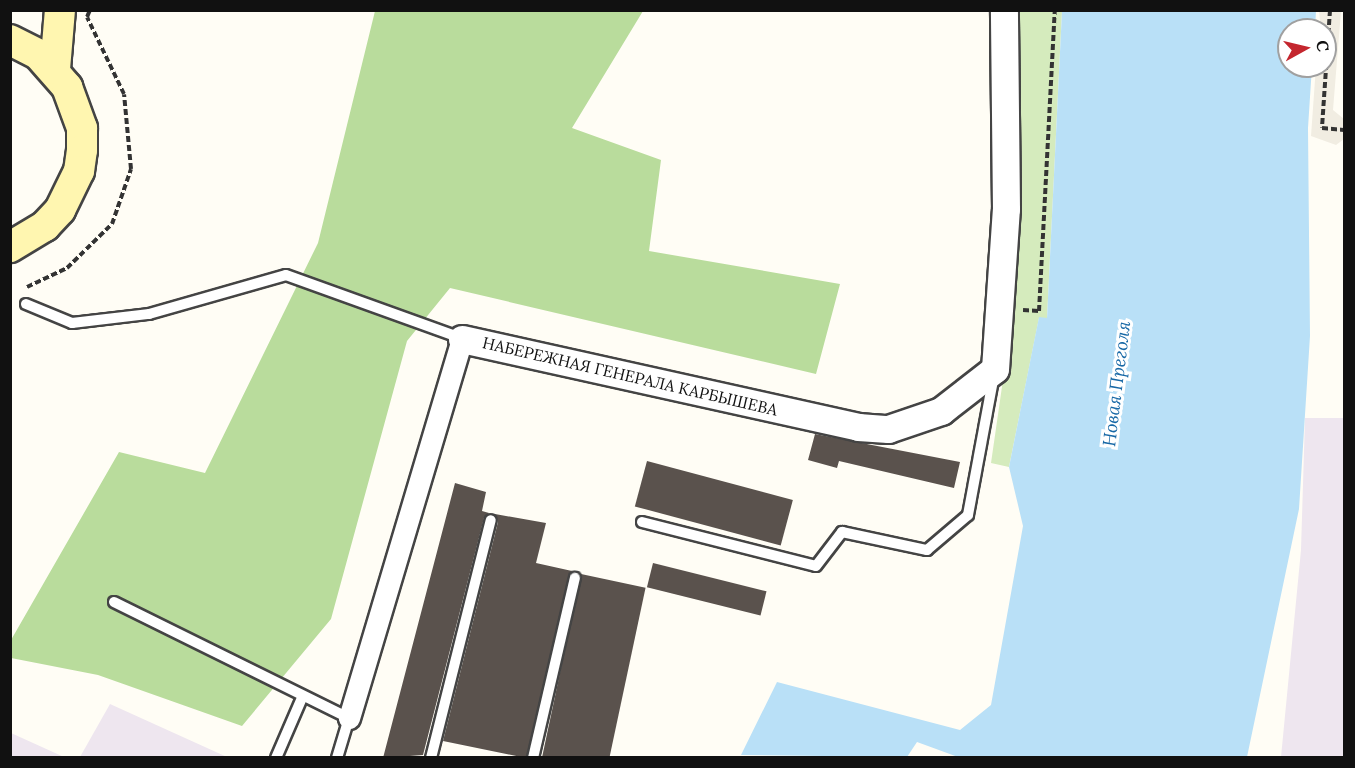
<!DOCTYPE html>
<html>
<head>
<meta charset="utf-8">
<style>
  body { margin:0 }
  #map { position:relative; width:1355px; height:768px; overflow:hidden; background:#fffdf5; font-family:Lora,serif }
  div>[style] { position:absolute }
  .industrial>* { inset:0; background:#eee6ef }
  .green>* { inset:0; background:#d5ebbd }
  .forest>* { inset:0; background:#b9dc9c }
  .plaza>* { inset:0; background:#f1ede2 }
  .water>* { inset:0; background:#b9e0f7 }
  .building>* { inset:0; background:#5a524d; transform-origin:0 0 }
  .path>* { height:4px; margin-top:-2px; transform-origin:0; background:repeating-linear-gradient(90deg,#333 0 6px,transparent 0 9px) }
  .roads { filter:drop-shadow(2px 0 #444) drop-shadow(-2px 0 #444) drop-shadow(0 2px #444) drop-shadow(0 -2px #444) }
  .service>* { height:10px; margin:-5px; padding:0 5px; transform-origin:5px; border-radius:5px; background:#fff }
  .minor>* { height:21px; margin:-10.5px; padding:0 10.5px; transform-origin:10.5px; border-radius:10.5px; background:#fff }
  .tertiary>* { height:27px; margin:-13.5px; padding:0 13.5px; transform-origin:13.5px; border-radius:13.5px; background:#fff }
  .secondary>* { height:30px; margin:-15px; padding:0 15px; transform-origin:15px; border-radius:15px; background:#fff6b0 }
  span { translate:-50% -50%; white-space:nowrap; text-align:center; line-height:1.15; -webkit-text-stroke:6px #fff; paint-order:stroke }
  .street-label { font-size:16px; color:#111 }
  .water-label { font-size:18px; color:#1768a6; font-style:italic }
  .frame { position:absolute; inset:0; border:12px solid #111; pointer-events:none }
  .north { position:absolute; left:1277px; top:18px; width:60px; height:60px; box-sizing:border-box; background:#fff; border:2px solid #a0a0a0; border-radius:50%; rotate:82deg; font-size:16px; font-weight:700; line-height:24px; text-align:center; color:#111 }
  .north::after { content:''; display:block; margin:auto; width:21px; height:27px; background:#c4262e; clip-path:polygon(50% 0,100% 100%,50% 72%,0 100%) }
</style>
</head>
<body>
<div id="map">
  <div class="industrial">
    <div style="clip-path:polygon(1305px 418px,1344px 418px,1344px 757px,1281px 757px,1301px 550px)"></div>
    <div style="clip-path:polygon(110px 704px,227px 757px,80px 757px)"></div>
    <div style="clip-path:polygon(11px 733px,64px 757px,11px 757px)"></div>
  </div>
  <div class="green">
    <div style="clip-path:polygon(1016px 11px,1062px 11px,1047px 319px,1039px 318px,1009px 467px,991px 463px,1011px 324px)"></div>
  </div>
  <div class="forest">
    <div style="clip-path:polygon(375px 11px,643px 11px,572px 128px,661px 160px,649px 251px,840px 284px,816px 374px,450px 288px,407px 341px,331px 619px,242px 726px,98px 675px,11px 658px,11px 640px,119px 452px,205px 473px,318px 243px)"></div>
  </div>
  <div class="plaza">
    <div style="clip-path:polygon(1319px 11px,1341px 11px,1333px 110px,1344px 119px,1344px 139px,1336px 145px,1311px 136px,1316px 66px,1325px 66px)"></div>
  </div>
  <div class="water">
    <div style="clip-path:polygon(1062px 11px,1316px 11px,1315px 30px,1289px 30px,1289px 66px,1312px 66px,1308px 128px,1310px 336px,1299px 509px,1247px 757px,958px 757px,917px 742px,907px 757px,741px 755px,777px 682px,960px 730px,991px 705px,1023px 526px,1009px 467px,1039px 317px,1047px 318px)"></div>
  </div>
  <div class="building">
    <div style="clip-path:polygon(815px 434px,960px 462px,954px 488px,839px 461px,837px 468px,808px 460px)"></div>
    <div style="left:647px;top:461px;width:151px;height:47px;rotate:15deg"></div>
    <div style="clip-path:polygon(455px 483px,486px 492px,482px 511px,489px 513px,484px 518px,423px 755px,383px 758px)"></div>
    <div style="clip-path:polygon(495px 514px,546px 523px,536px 563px,572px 571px,526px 758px,443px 741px,498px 522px)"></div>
    <div style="left:653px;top:563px;width:117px;height:25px;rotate:14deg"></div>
    <div style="left:581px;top:574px;width:66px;height:188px;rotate:12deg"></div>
  </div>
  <div class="path">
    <div style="left:1330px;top:10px;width:118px;rotate:93.9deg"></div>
    <div style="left:1322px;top:128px;width:22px;rotate:5deg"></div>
    <div style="left:27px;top:287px;width:44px;rotate:-25.4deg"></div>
    <div style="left:67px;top:268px;width:63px;rotate:-44.4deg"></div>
    <div style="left:112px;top:224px;width:58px;rotate:-70.9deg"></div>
    <div style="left:131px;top:169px;width:75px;rotate:-95.3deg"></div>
    <div style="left:124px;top:94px;width:85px;rotate:-115.7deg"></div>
    <div style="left:87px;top:17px;width:8px;rotate:-67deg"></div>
    <div style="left:1023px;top:310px;width:16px;rotate:4deg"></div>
    <div style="left:1039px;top:311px;width:301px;rotate:-87deg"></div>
  </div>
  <div class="roads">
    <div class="service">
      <div style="left:26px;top:304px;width:50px;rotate:22.4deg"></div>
      <div style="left:72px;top:323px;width:78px;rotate:-6.7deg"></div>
      <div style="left:149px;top:314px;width:142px;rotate:-15.9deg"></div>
      <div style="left:286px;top:275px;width:186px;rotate:19.8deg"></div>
      <div style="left:642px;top:522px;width:179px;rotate:14.2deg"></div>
      <div style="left:816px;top:566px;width:43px;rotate:-52.6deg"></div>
      <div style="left:842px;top:532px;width:87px;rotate:12deg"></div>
      <div style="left:927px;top:550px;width:54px;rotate:-40.5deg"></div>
      <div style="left:968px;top:515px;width:142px;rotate:-79.5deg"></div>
      <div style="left:114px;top:602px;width:262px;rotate:26.3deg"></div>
      <div style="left:349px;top:718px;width:42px;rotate:106.7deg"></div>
      <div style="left:276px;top:758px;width:65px;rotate:-66.6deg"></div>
      <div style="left:431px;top:758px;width:245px;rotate:-75.9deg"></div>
      <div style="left:533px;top:758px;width:185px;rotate:-76.9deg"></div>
    </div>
    <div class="minor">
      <div style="left:349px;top:718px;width:395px;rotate:-73.4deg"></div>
    </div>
    <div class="tertiary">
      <div style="left:462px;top:339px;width:406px;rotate:12.5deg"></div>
      <div style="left:858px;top:427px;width:30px;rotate:4deg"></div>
      <div style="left:888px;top:429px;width:56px;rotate:-18.8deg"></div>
      <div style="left:941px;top:411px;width:68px;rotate:-37.9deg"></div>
      <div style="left:995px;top:369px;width:160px;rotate:-86.1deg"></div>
      <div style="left:1006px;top:209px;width:199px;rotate:-90.6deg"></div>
    </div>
    <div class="secondary">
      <div style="left:10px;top:40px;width:33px;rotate:27deg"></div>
      <div style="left:39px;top:55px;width:43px;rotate:48.8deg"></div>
      <div style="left:67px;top:87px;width:44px;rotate:69.9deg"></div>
      <div style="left:82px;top:128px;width:22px;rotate:90deg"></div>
      <div style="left:82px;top:150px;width:21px;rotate:98deg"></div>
      <div style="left:79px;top:171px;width:43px;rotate:116deg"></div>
      <div style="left:60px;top:210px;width:22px;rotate:133deg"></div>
      <div style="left:45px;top:226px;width:41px;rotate:149deg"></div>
      <div style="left:55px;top:69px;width:59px;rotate:-85.2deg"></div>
    </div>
  </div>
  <div class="street-label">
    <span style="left:630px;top:376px;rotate:13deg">НАБЕРЕЖНАЯ ГЕНЕРАЛА КАРБЫШЕВА</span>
  </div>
  <div class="water-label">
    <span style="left:1117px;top:384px;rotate:-83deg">Новая Преголя</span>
  </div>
  <div class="frame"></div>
  <div class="north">С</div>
</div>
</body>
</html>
